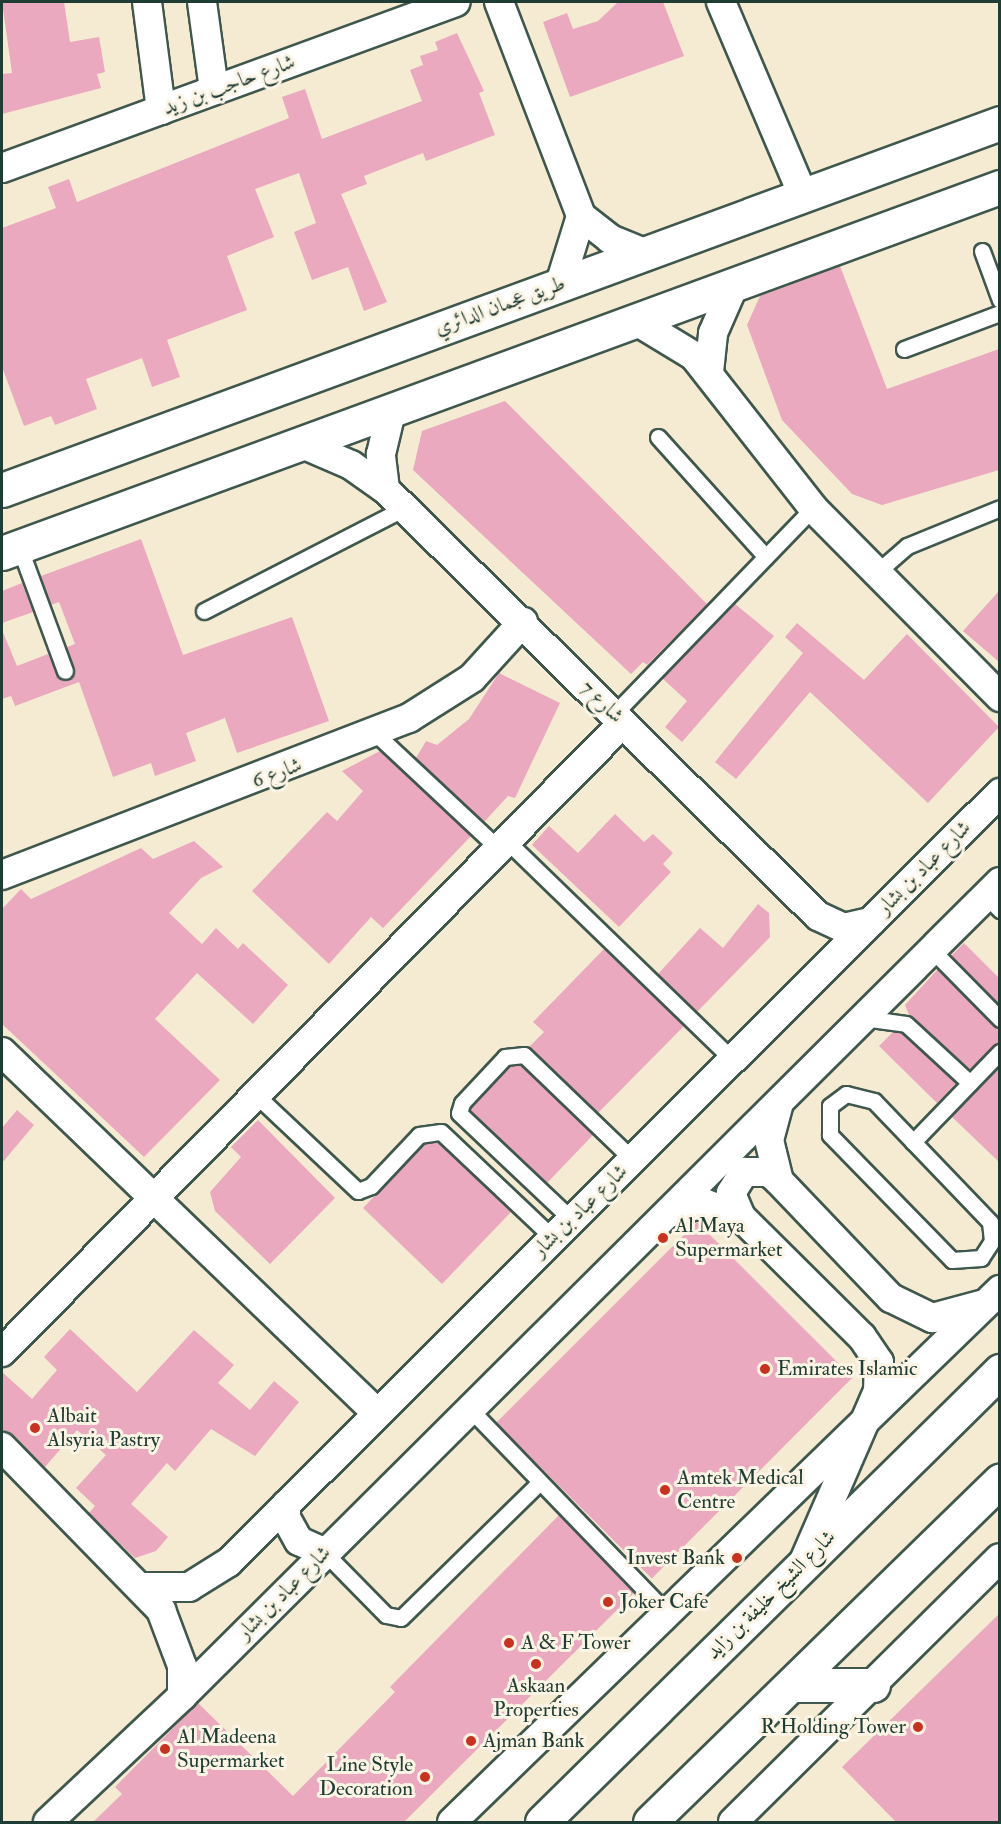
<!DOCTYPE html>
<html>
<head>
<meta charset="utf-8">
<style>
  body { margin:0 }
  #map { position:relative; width:1001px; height:1824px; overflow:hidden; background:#f5ebd3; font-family:"IM FELL Double Pica",Amiri,serif }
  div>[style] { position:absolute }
  .building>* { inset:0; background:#eaa9be; transform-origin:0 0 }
  .roads { filter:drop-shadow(2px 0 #3f574c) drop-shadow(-2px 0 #3f574c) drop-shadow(0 2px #3f574c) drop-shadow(0 -2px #3f574c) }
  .service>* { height:15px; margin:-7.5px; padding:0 7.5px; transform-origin:7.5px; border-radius:7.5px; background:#fff }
  .minor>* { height:28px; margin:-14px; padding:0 14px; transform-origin:14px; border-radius:14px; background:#fff }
  .secondary>* { height:33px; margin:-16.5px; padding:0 16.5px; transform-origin:16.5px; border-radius:16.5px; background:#fff }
  .primary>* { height:33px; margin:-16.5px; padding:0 16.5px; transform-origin:16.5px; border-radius:16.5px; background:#fff }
  .dots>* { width:16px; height:16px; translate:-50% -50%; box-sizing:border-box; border:3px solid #fcf5e5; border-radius:50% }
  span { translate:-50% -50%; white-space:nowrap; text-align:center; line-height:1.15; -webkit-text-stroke:6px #fcf5e5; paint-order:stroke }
  .street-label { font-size:21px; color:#1f3d34 }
  .poi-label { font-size:21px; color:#1f3d34 }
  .left { translate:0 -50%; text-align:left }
  .right { translate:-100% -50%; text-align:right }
  .frame { position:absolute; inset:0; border:3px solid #1f3d34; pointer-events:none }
</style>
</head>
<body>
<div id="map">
  <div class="building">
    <div style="clip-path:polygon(2px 2px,64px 2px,70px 42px,99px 37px,105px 72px,97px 74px,101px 88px,2px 114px,2px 74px,12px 73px)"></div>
    <div style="clip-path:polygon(618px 2px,663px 2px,684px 56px,570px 97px,543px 22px,567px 13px,573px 29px,598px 21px)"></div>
    <div style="clip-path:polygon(457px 33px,484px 91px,479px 93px,495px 135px,426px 161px,423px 153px,364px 176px,367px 184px,341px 194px,387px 302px,364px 311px,348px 267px,312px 280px,294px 232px,316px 223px,299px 173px,255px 189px,274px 237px,227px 256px,247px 310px,167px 340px,180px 377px,152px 387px,142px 358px,86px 379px,97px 409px,55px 425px,51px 416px,24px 426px,2px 367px,2px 228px,56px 208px,48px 187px,69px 179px,77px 202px,289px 118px,282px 97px,305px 89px,322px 139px,422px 101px,410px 70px,423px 65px,420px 56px,438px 50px,435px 42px)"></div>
    <div style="clip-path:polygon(840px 266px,887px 389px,999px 349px,999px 470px,882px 505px,852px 494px,782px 420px,747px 325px,760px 296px)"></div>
    <div style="clip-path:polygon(505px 401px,707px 604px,647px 665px,643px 662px,631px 674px,413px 470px,422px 431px)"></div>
    <div style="clip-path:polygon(141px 539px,183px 655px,292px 617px,329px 721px,237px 753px,225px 718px,186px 733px,196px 761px,155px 776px,151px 763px,113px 777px,79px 682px,15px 706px,11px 696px,2px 699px,2px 630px,17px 666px,48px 654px,59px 679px,68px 680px,74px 673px,67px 647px,75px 644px,59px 602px,51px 605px,41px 576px)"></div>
    <div style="clip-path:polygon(22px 583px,33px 612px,2px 623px,2px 591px)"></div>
    <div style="clip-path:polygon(999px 591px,999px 662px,963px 631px)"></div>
    <div style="clip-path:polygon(735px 604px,774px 636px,682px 742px,665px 727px,687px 701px,662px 678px)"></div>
    <div style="clip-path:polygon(797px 623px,864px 680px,907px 634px,999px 727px,928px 803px,810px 692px,736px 779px,715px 762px,803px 653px,785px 637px)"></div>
    <div style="clip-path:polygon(499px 673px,560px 703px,515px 798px,508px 796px,484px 822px,416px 758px,426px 741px,437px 745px,469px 719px)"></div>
    <div style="clip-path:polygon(380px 751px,471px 836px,383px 928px,371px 917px,329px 964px,252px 891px,327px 812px,337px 821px,363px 791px,342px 771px)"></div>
    <div style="clip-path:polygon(615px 814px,644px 842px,653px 834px,673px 853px,663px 864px,671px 872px,619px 927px,532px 845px,549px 826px,578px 853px)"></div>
    <div style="clip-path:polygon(194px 841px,223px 867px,201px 878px,169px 913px,202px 944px,216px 928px,238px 949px,243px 943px,288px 985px,253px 1024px,197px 973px,155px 1019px,220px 1080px,144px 1157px,2px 1024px,2px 909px,21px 889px,31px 899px,141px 848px,153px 859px)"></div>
    <div style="clip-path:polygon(758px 904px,769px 913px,770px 937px,697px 1012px,658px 974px,700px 928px,723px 948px)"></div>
    <div style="clip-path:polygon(964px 943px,999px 978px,999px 1005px,951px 956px)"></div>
    <div style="clip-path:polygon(604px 949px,684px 1026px,598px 1113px,529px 1047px,544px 1032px,533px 1022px)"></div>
    <div style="clip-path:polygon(938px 969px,999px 1028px,999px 1043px,970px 1069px,909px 1015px,905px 1005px)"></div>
    <div style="clip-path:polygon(893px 1032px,902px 1033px,956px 1083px,937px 1103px,879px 1046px)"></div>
    <div style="clip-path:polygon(520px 1065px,593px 1135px,547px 1183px,470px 1110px,510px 1066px)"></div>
    <div style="clip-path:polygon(999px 1067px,999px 1162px,951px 1116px)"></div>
    <div style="clip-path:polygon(17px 1110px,34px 1125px,2px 1163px,2px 1128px)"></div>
    <div style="clip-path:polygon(258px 1120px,335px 1198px,270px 1264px,215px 1211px,210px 1192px,241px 1157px,231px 1147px)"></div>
    <div style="clip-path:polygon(438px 1142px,511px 1212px,442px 1284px,363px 1208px,424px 1144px)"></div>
    <div style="left:697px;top:1222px;width:220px;height:284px;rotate:45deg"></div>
    <div style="clip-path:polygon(70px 1329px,137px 1392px,194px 1330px,234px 1365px,218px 1383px,250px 1410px,274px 1381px,299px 1402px,255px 1456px,211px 1429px,175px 1471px,167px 1463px,131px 1504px,168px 1537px,156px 1551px,135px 1558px,89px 1513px,95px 1506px,76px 1488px,106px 1455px,77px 1430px,45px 1467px,14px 1435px,2px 1431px,2px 1372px,32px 1399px,57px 1370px,44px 1357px)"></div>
    <div style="clip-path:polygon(559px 1515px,634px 1593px,404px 1822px,93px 1822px,122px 1794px,115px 1787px,198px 1703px,293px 1796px,395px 1692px,390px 1687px)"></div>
    <div style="clip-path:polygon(999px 1614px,999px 1822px,896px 1822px,842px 1767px)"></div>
  </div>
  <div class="roads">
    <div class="service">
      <div style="left:982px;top:251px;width:52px;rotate:69.8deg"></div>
      <div style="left:904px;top:349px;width:103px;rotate:-20.6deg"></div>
      <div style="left:658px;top:437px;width:161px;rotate:48deg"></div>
      <div style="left:19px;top:546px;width:133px;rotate:69.8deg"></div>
      <div style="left:876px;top:573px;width:41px;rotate:-41.1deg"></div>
      <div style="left:907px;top:546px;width:100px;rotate:-22.2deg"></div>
      <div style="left:204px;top:611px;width:225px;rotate:-27.2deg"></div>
      <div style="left:614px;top:714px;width:286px;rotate:-46deg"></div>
      <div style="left:375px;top:733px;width:170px;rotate:43.1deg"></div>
      <div style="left:507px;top:841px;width:313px;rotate:44.1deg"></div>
      <div style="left:986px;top:896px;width:20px;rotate:45deg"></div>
      <div style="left:932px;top:950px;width:97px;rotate:45.4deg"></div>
      <div style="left:863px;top:1018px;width:43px;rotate:7.9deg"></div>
      <div style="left:906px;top:1024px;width:87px;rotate:42.7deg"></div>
      <div style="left:846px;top:1094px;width:29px;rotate:14deg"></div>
      <div style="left:874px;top:1101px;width:168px;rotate:46.2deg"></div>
      <div style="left:990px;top:1222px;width:19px;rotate:84deg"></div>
      <div style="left:992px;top:1241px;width:20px;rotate:123deg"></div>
      <div style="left:981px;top:1258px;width:29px;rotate:176deg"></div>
      <div style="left:952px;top:1260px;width:175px;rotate:-134.3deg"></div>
      <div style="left:830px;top:1135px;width:29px;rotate:-90deg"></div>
      <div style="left:830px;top:1106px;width:20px;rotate:-37deg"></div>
      <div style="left:256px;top:1095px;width:140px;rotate:43.3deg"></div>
      <div style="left:358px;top:1191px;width:14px;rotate:-21deg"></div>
      <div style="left:371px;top:1186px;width:70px;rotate:-46.7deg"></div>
      <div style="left:419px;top:1135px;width:22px;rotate:-8deg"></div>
      <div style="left:441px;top:1132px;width:153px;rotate:43.4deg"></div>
      <div style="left:913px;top:1142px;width:125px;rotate:-46deg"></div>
      <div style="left:571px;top:1219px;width:154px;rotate:-136.6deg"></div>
      <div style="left:459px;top:1113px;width:10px;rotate:-73deg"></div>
      <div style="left:462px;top:1103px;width:63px;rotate:-46.9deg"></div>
      <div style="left:505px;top:1057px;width:19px;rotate:-6deg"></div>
      <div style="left:524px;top:1055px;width:150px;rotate:43.9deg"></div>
      <div style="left:469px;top:1408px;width:285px;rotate:46deg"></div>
      <div style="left:324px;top:1552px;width:88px;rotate:45.5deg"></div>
      <div style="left:386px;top:1615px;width:15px;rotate:11deg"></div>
      <div style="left:401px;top:1618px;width:194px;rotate:-44.4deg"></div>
    </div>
    <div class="minor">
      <div style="left:147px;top:2px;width:109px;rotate:82.6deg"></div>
      <div style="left:202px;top:2px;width:89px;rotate:82.2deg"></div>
      <div style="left:499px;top:2px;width:229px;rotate:69deg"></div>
      <div style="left:581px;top:216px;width:37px;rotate:38deg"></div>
      <div style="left:610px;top:239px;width:37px;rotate:22deg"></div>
      <div style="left:721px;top:2px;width:210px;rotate:67deg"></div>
      <div style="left:2px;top:168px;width:483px;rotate:-20.1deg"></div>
      <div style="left:560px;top:284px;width:71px;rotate:-72.8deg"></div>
      <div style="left:638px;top:322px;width:66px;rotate:31.3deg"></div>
      <div style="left:694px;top:356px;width:193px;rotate:51.9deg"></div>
      <div style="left:813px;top:508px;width:266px;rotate:45.3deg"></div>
      <div style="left:709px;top:372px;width:39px;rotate:-84deg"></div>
      <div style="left:713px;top:333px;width:52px;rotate:-66.4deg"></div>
      <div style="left:302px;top:444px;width:53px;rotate:23.2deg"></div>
      <div style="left:351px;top:465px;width:42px;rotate:35.2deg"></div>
      <div style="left:385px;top:489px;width:608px;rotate:44.6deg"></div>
      <div style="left:818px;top:916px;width:29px;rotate:25deg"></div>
      <div style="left:844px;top:928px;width:28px;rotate:-13deg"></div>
      <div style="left:385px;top:489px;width:35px;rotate:-97deg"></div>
      <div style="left:381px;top:454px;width:43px;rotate:-76.6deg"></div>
      <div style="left:2px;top:875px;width:436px;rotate:-21.1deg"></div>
      <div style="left:409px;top:718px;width:75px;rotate:-32.4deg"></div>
      <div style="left:472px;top:678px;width:76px;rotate:-47.7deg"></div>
      <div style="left:2px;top:1052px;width:521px;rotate:43.91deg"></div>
      <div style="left:779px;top:1103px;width:38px;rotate:105deg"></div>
      <div style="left:769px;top:1140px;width:42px;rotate:76.3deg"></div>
      <div style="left:779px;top:1181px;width:162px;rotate:46.3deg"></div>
      <div style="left:891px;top:1298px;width:46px;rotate:26deg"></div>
      <div style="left:932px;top:1318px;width:51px;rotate:-14.9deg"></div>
      <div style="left:669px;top:1213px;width:36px;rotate:-16deg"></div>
      <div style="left:704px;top:1203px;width:40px;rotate:21deg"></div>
      <div style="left:741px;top:1217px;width:170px;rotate:44.8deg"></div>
      <div style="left:862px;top:1337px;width:30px;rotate:56deg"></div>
      <div style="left:879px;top:1362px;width:29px;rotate:92deg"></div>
      <div style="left:878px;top:1391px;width:183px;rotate:113.5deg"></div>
      <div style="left:741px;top:1217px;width:26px;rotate:-113deg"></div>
      <div style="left:731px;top:1193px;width:25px;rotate:-58deg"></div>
      <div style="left:744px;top:1172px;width:25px"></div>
      <div style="left:769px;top:1172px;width:13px;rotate:42deg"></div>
      <div style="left:2px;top:1352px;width:884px;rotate:-45.37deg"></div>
      <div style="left:2px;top:1447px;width:228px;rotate:45.7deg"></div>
      <div style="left:161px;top:1610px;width:60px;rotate:69.4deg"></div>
      <div style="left:182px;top:1666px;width:30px;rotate:90deg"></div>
      <div style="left:286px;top:1505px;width:13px;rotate:90deg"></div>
      <div style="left:286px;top:1518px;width:26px;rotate:61deg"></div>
      <div style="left:299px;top:1541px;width:27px;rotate:24deg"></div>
      <div style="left:141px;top:1587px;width:48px"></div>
      <div style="left:189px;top:1587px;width:47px;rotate:-32deg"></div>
      <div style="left:229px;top:1562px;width:1089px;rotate:-44.93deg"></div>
      <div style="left:48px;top:1822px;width:184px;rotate:-43.2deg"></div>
      <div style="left:182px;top:1696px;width:1154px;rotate:-44.86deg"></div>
      <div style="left:452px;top:1822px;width:764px;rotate:-44.15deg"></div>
      <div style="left:733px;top:1822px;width:375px;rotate:-44.7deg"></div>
    </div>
    <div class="secondary">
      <div style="left:2px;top:490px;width:1063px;rotate:-20.19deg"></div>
      <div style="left:2px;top:553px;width:1063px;rotate:-20.14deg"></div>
    </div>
    <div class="primary">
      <div style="left:791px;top:1685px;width:82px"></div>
      <div style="left:542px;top:1822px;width:643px;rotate:-44.56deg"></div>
      <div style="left:650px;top:1822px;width:489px;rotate:-44.3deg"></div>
    </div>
  </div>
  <div class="dots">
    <div style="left:663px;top:1238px;background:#c8321e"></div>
    <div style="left:765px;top:1369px;background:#c8321e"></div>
    <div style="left:35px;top:1428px;background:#c8321e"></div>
    <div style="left:665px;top:1490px;background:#c8321e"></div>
    <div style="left:737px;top:1558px;background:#c8321e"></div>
    <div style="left:608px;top:1602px;background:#c8321e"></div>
    <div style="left:509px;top:1643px;background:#c8321e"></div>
    <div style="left:536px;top:1664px;background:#c8321e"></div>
    <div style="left:918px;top:1727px;background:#c8321e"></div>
    <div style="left:471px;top:1741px;background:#c8321e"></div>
    <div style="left:165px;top:1749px;background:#c8321e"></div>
    <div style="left:425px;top:1777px;background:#c8321e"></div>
  </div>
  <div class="street-label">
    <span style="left:229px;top:85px;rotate:-20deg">شارع حاجب بن زيد</span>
    <span style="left:500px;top:306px;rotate:-20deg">طريق عجمان الدائري</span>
    <span style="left:602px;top:702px;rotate:45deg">شارع 7</span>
    <span style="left:277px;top:773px;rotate:-20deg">شارع 6</span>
    <span style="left:924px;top:868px;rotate:-45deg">شارع عباد بن بشار</span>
    <span style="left:580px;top:1211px;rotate:-44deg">شارع عباد بن بشار</span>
    <span style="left:284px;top:1593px;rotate:-45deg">شارع عباد بن بشار</span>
    <span style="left:771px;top:1595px;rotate:-45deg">شارع الشيخ خليفة بن زايد</span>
  </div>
  <div class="poi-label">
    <span class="left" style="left:675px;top:1238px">Al Maya<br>Supermarket</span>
    <span class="left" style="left:777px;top:1369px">Emirates Islamic</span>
    <span class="left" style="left:47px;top:1428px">Albait<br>Alsyria Pastry</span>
    <span class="left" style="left:677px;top:1490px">Amtek Medical<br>Centre</span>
    <span class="right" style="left:725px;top:1558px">Invest Bank</span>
    <span class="left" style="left:620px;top:1602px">Joker Cafe</span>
    <span class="left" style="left:521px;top:1643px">A &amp; F Tower</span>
    <span style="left:536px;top:1698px">Askaan<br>Properties</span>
    <span class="right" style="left:906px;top:1727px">R Holding Tower</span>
    <span class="left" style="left:177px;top:1749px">Al Madeena<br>Supermarket</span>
    <span class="left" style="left:483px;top:1741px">Ajman Bank</span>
    <span class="right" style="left:413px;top:1777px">Line Style<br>Decoration</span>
  </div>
  <div class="frame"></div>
</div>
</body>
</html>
